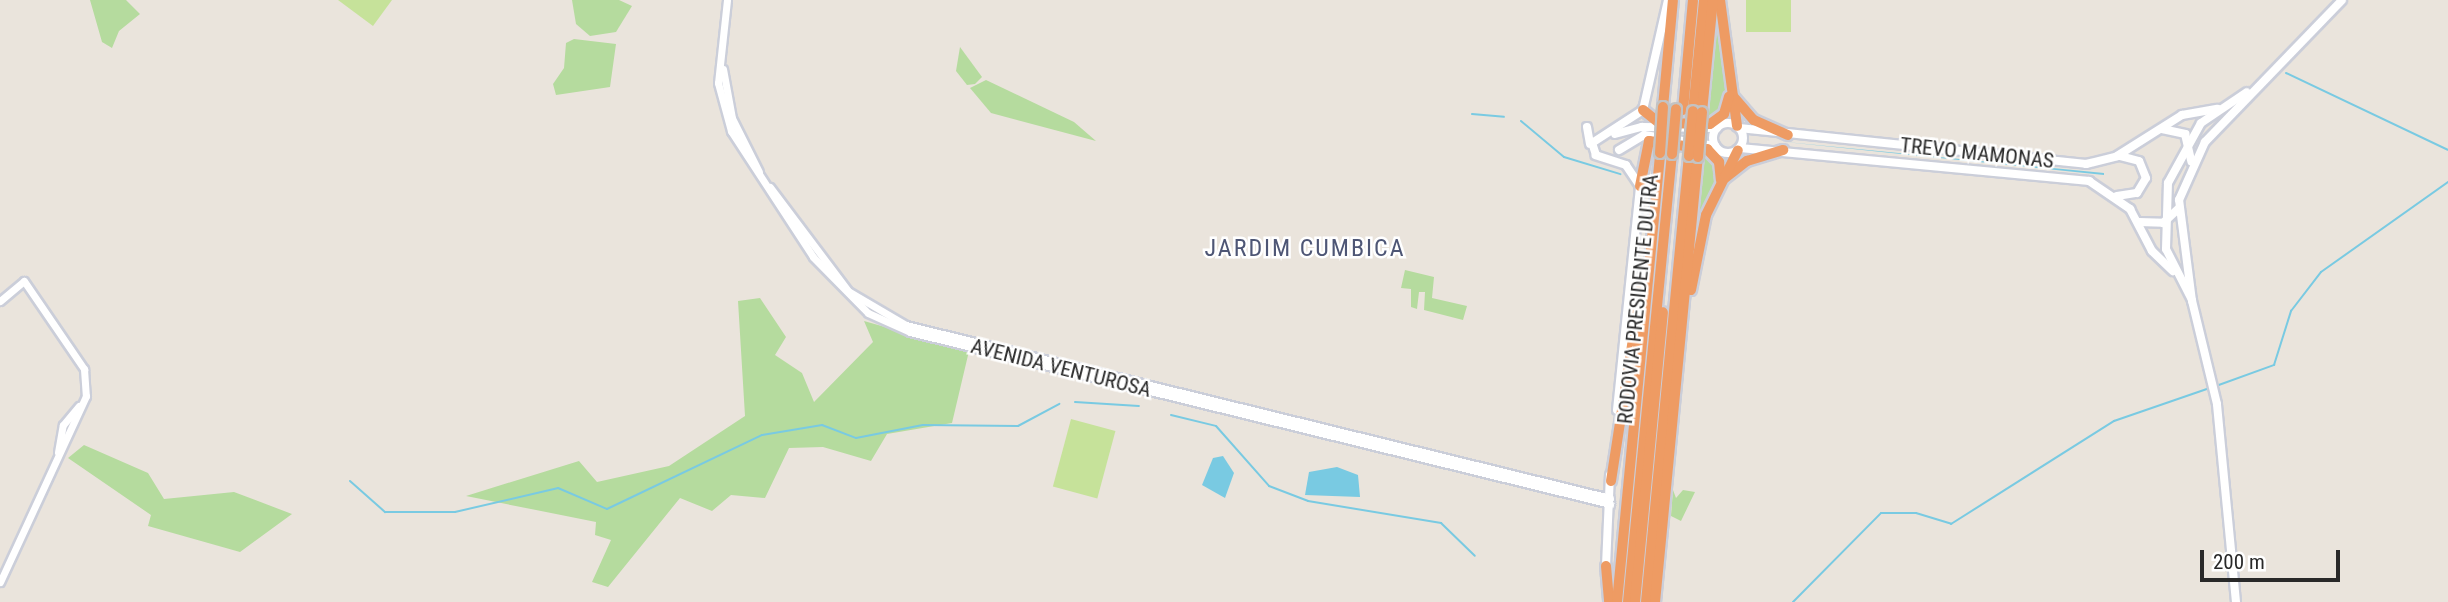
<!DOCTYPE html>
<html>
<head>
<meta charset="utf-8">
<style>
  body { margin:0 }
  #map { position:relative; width:2448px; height:602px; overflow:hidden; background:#eae4dc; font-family:"Roboto Condensed",sans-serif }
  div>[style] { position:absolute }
  .green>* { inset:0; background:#b5db9e }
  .pitch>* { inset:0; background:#c6e29a; transform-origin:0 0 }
  .water>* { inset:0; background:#79cae2 }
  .stream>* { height:2px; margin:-1px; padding:0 1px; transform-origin:1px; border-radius:1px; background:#79cae2 }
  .roads { filter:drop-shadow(2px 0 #cbced9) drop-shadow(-2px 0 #cbced9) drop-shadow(0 2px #cbced9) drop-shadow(0 -2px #cbced9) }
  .tertiary>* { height:7px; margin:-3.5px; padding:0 3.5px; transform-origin:3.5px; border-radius:3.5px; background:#fff }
  .secondary>* { height:8px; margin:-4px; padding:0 4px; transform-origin:4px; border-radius:4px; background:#fff }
  .secondary>.ring { margin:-4px; padding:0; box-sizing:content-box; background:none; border:8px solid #fff; border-radius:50% }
  .motorway>* { height:10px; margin:-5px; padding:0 5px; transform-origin:5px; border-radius:5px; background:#ee9b63 }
  .bridges { filter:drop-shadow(2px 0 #c3c3c3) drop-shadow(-2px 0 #c3c3c3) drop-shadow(0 2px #c3c3c3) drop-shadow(0 -2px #c3c3c3) }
  .motorway-bridge>* { height:10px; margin:-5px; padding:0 5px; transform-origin:5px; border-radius:5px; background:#ee9b63 }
  span { translate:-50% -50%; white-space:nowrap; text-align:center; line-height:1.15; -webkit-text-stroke:5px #fff; paint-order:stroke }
  .street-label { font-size:21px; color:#292929 }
  .quarter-label { font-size:24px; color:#4e5675; letter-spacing:2px }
  .scale { position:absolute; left:2200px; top:550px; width:140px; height:32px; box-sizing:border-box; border:4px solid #292929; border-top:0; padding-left:9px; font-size:21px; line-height:24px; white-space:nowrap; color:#292929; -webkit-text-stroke:5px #fff; paint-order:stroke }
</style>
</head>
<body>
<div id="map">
  <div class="green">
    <div style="clip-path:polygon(90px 0,126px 0,140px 14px,119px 31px,112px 48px,102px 42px)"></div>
    <div style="clip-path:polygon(572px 0,619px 0,632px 6px,616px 32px,590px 36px,576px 24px)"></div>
    <div style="clip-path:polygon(1717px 12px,1727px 97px,1724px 108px,1707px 121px)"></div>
    <div style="clip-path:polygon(574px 39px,616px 44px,610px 87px,556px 95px,553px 84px,564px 68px,566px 43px)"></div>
    <div style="clip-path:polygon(960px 47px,982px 77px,975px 84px,967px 85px,956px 71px)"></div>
    <div style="clip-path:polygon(986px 80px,1074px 122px,1096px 141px,991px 113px,970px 88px)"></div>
    <div style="clip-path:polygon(1704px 152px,1719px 174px,1691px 278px,1699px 191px)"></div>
    <div style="clip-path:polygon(1405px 270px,1434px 277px,1432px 298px,1467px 306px,1463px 320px,1424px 310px,1425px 292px,1419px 292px,1417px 309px,1411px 307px,1411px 289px,1401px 288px)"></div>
    <div style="clip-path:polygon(760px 298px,786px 337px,775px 355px,802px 373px,814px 402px,873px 342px,864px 321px,969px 351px,952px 423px,887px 434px,871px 461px,823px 447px,789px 448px,765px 498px,731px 495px,712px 511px,680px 498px,608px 587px,592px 582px,611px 540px,595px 535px,596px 522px,466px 496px,579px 461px,597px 482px,669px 466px,745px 416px,738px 301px)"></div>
    <div style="clip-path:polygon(84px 445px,148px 473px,164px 499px,234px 492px,292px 514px,240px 552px,148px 526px,151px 515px,68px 458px)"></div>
    <div style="clip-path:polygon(1673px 490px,1676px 498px,1683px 490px,1695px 492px,1681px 521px,1671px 516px)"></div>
  </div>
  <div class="pitch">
    <div style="clip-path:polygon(338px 0,392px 0,373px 26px)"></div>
    <div style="left:1746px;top:0;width:45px;height:32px"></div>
    <div style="left:1071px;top:419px;width:46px;height:70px;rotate:15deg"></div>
  </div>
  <div class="water">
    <div style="clip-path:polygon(1765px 140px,2104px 173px,2104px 175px)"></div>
    <div style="clip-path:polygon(1223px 456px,1234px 473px,1225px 498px,1202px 485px,1213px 458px)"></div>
    <div style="clip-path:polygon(1337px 467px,1358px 475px,1360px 497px,1305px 495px,1309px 472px)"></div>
  </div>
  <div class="stream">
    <div style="left:2286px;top:73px;width:179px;rotate:25.4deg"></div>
    <div style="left:1472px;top:114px;width:32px;rotate:5deg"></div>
    <div style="left:1521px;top:121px;width:56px;rotate:39.9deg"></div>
    <div style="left:1564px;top:157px;width:59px;rotate:16.9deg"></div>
    <div style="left:2216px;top:386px;width:62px;rotate:-19.9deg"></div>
    <div style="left:2274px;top:365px;width:57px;rotate:-72.5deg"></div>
    <div style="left:2291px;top:311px;width:49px;rotate:-52.4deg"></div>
    <div style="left:2321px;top:272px;width:156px;rotate:-35.3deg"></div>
    <div style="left:1075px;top:402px;width:64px;rotate:3.6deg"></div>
    <div style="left:1171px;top:415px;width:46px;rotate:13.7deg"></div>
    <div style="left:1216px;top:426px;width:80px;rotate:48.5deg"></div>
    <div style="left:1269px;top:486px;width:42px;rotate:21deg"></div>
    <div style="left:1308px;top:501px;width:135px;rotate:9.4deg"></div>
    <div style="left:1441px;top:523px;width:47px;rotate:44.1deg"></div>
    <div style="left:350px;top:481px;width:47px;rotate:41.5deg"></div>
    <div style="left:385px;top:512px;width:70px"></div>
    <div style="left:455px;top:512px;width:106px;rotate:-13.1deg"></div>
    <div style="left:558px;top:488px;width:53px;rotate:23.2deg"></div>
    <div style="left:607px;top:509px;width:172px;rotate:-25.5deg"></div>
    <div style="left:762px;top:435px;width:61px;rotate:-9.5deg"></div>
    <div style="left:822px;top:425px;width:36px;rotate:21deg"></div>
    <div style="left:856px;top:438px;width:68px;rotate:-11deg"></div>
    <div style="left:923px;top:425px;width:95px;rotate:0.6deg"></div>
    <div style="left:1018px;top:426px;width:47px;rotate:-28.2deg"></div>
    <div style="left:1793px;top:602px;width:125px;rotate:-45.3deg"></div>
    <div style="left:1881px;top:513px;width:35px"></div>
    <div style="left:1916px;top:513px;width:37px;rotate:17deg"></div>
    <div style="left:1951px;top:524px;width:193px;rotate:-32.3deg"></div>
    <div style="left:2114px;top:421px;width:102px;rotate:-19deg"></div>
  </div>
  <div class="roads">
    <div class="tertiary">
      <div style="left:727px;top:0;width:83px;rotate:96.2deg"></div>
      <div style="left:718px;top:83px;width:50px;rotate:74.8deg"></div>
      <div style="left:731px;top:131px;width:150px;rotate:56.9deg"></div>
      <div style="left:813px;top:257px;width:78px;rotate:45.5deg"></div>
      <div style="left:868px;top:313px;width:46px;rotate:24.3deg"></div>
      <div style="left:910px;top:332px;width:721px;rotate:13.8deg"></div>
      <div style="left:723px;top:69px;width:50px;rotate:79.6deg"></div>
      <div style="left:732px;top:118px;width:60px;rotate:63.4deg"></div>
      <div style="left:770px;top:187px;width:130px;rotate:53.1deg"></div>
      <div style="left:848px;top:291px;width:67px;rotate:30.4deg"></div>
      <div style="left:906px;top:325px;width:725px;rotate:13.81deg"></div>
      <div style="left:0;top:301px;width:31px;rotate:-40deg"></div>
      <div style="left:24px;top:281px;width:107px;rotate:55.7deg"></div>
      <div style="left:84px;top:369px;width:27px;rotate:86deg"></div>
      <div style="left:86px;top:396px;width:205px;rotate:114.8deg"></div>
      <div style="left:58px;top:452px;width:27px;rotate:-80deg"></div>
      <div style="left:63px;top:425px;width:25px;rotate:-50deg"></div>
    </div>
    <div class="secondary">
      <div class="ring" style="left:1713px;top:123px;width:22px;height:22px"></div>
      <div style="left:1587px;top:127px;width:17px;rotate:80deg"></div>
      <div style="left:1739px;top:128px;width:349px;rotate:5.9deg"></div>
      <div style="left:2086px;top:164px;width:32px;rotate:-14deg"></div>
      <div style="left:2117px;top:156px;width:77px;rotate:-32.2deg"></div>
      <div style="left:2182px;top:115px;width:36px;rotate:-10deg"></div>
      <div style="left:2162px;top:129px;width:24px;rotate:12deg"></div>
      <div style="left:2185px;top:134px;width:28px;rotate:77deg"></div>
      <div style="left:1615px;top:134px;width:28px;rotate:-15deg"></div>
      <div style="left:1642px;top:127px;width:75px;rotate:0.8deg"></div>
      <div style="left:1740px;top:148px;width:351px;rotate:5.4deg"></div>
      <div style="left:2089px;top:181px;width:50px;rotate:34.3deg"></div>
      <div style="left:2130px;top:209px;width:47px;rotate:62.4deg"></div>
      <div style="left:2152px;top:251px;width:29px;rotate:44deg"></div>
      <div style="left:1619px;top:150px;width:29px;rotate:-31deg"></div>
      <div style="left:1644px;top:135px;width:72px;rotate:8.8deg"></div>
      <div style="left:2117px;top:196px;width:20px;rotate:-9deg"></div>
      <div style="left:2137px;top:193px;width:17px;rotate:-59deg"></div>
      <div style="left:2146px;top:178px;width:18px;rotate:-112deg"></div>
      <div style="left:2139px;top:161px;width:20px;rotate:-165deg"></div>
      <div style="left:2139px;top:222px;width:24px;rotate:2deg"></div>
      <div style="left:2163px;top:223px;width:22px;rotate:-43deg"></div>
      <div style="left:2192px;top:300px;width:57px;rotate:-117deg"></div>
      <div style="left:2166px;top:249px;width:66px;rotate:-88.3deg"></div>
      <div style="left:2168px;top:183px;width:68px;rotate:-61.2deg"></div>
      <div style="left:2201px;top:123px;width:55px;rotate:-34deg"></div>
      <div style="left:1617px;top:410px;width:225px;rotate:-84.1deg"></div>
      <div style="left:1640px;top:186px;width:25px;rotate:-124deg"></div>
      <div style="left:1626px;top:165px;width:32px;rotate:-162deg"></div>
      <div style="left:1596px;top:155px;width:13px;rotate:-108deg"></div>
      <div style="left:1592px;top:143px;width:61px;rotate:-32.9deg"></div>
      <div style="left:1643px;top:110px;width:113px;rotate:-77.2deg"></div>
      <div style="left:1606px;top:566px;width:91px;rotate:-87.5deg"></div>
      <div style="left:2236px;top:602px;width:199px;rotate:-95.5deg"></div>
      <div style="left:2217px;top:404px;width:106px;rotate:-103.6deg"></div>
      <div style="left:2192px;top:301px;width:102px;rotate:-97.3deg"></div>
      <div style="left:2179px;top:200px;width:64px;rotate:-65.9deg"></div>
      <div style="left:2205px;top:142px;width:197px;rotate:-46deg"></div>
    </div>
    <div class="motorway">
      <div style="left:1720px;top:0;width:127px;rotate:82.3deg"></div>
      <div style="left:1732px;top:95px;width:33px;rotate:49deg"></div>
      <div style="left:1754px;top:120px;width:37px;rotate:24deg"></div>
      <div style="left:1663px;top:107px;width:107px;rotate:-84.7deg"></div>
      <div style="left:1643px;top:110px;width:21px;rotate:39deg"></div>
      <div style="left:1659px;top:123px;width:51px;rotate:1.1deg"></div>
      <div style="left:1710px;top:124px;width:17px;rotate:-36deg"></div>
      <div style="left:1724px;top:114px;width:18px;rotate:-74deg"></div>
      <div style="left:1683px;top:110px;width:110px;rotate:-84.8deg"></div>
      <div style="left:1693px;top:111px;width:112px;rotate:-84.3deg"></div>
      <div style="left:1702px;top:112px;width:113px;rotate:-84.4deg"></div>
      <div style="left:1725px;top:178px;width:28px;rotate:-38deg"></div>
      <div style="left:1747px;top:161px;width:38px;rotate:-17deg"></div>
      <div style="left:1640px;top:186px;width:46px;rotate:-78.7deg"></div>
      <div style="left:1649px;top:141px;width:59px;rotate:7.9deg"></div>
      <div style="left:1707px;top:149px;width:18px;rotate:47deg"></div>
      <div style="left:1719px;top:162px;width:18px;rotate:84deg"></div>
      <div style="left:1691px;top:290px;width:76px;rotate:-78.7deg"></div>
      <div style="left:1706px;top:215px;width:72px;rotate:-63.8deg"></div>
      <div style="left:1611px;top:481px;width:195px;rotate:-81.2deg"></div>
      <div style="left:1606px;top:566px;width:36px;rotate:85deg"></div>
      <div style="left:1617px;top:602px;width:451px;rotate:-84.5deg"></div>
      <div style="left:1628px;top:602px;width:450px;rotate:-84.4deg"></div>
      <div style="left:1635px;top:602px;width:291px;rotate:-84.5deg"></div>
      <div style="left:1646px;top:602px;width:448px;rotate:-84.5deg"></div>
      <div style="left:1655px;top:602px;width:447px;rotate:-84.5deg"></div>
    </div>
  </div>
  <div class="bridges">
    <div class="motorway-bridge">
      <div style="left:1660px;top:153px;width:46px;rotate:-86.3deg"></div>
      <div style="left:1672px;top:154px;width:45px;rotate:-84.9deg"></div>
      <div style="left:1689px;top:156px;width:45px;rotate:-84.9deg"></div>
      <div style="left:1698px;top:157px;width:45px;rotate:-84.9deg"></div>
    </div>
  </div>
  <div class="street-label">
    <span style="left:1977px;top:153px;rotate:6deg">TREVO MAMONAS</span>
    <span style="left:1638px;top:299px;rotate:-84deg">RODOVIA PRESIDENTE DUTRA</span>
    <span style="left:1061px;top:368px;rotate:14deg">AVENIDA VENTUROSA</span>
  </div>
  <div class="quarter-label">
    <span style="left:1305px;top:249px">JARDIM CUMBICA</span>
  </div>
  <div class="scale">200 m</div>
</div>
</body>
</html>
